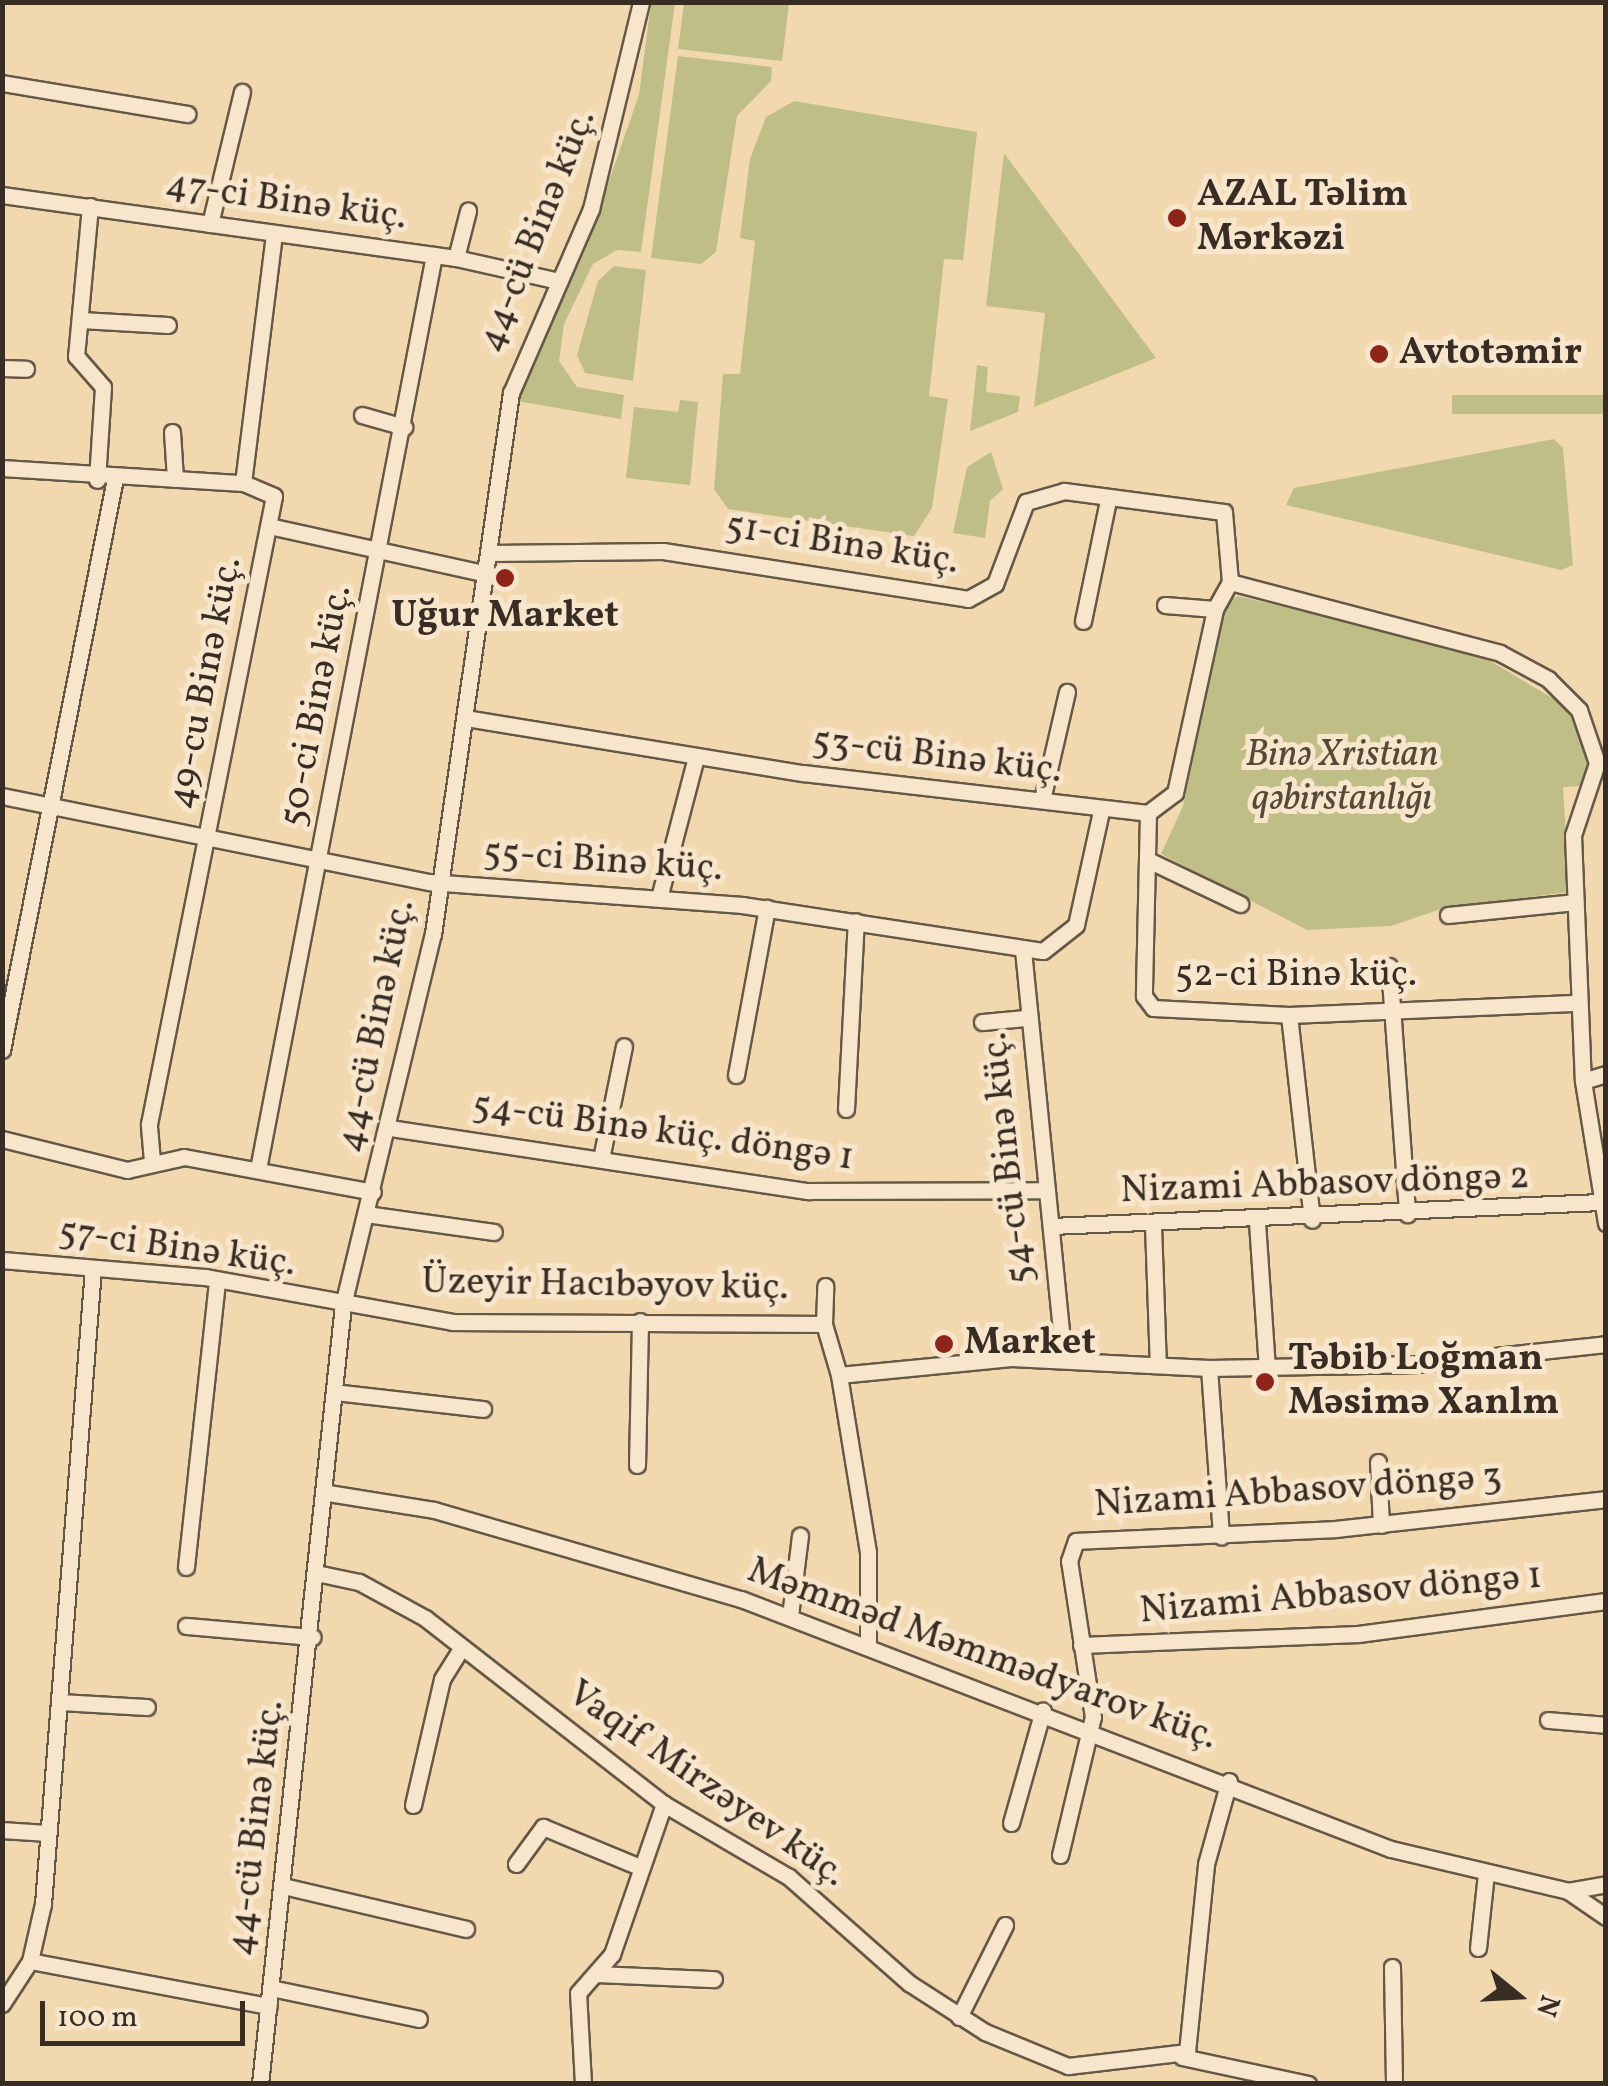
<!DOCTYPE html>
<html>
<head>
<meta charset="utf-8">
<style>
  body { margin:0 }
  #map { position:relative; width:1608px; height:2086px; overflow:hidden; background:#f2d8af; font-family:Vollkorn,serif }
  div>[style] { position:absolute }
  .green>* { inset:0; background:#bfbe87; transform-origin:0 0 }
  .roads { filter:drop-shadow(2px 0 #665847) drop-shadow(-2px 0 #665847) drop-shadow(0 2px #665847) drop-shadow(0 -2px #665847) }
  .minor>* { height:15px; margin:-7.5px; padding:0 7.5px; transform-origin:7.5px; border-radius:7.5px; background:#f7e6cb }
  .dots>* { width:28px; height:28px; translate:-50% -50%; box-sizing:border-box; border:5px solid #f7e6cb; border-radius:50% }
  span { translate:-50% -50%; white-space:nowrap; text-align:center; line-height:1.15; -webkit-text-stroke:10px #f7e6cb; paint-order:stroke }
  .poi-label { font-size:38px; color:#382d24; font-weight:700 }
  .left { translate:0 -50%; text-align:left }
  .street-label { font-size:38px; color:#382d24 }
  .park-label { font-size:38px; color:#534a38; font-style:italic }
  .frame { position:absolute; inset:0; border:5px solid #382d24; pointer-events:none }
  .north { position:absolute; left:1468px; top:1946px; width:100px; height:100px; -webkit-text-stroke:8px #f7e6cb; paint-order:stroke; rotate:108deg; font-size:28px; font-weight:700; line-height:40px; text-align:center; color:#382d24 }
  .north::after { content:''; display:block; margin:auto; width:35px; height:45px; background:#382d24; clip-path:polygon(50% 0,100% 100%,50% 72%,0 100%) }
  .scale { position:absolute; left:40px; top:2001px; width:205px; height:45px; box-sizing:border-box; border:5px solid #382d24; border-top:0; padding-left:12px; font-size:30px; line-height:35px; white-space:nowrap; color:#382d24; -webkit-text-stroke:8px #f7e6cb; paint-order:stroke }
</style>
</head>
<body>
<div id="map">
  <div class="green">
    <div style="clip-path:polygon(651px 3px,675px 3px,641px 252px,617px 250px,593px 264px,564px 324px,559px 361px,577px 387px,624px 395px,621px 419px,517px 401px,583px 255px,639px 95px)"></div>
    <div style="clip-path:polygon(684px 3px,789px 3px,782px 61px,678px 49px)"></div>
    <div style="clip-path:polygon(678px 56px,772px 67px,771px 81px,737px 116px,716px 252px,701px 264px,651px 258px)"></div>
    <div style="clip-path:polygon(794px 101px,977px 132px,963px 260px,944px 259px,929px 396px,948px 399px,932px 508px,914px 536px,728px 509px,714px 489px,723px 374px,740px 374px,755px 241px,740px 238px,750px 159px,766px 117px)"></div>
    <div style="clip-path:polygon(1004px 153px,1156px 358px,1034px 407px,1045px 313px,986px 306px)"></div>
    <div style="clip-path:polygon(614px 266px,646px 270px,633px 381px,585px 373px,577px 355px,598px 281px)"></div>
    <div style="clip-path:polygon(977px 365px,988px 367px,986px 392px,1020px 396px,1018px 412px,970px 431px)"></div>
    <div style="left:1605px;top:395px;width:19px;height:153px;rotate:90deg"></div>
    <div style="clip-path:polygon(680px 400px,698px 402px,690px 485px,626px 478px,634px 407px,678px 412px)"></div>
    <div style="clip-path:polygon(1554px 439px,1563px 448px,1573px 565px,1561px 570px,1286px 505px,1294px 488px)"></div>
    <div style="clip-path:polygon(991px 452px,1003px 489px,990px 501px,985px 538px,953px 533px,967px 467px)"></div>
    <div style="clip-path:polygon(1238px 596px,1475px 652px,1564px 705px,1587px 739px,1586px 786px,1563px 787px,1569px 892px,1444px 908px,1391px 926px,1307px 930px,1161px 854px,1183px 806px,1226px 603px)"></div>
  </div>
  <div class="roads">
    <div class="minor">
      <div style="left:2px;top:83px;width:188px;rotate:9.5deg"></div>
      <div style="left:2px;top:195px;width:458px;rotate:7.9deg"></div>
      <div style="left:456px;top:258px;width:106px;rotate:12.6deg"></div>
      <div style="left:90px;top:206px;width:151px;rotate:95.3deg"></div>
      <div style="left:76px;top:356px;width:41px;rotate:48.9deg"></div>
      <div style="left:103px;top:387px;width:93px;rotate:93.7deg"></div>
      <div style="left:210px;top:224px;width:136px;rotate:-76.4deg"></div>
      <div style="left:456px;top:258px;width:49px;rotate:-75.7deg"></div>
      <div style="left:81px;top:320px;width:87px;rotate:3.3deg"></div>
      <div style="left:2px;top:368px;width:24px;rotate:2deg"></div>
      <div style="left:362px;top:415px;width:44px;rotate:15.9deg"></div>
      <div style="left:172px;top:432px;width:47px;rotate:86.3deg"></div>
      <div style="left:2px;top:468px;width:241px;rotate:3.6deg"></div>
      <div style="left:269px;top:526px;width:223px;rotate:12.4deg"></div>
      <div style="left:490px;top:553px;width:173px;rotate:-0.7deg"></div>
      <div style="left:663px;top:551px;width:309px;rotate:8.9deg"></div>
      <div style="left:968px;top:599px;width:31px;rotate:-29deg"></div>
      <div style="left:995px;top:584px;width:88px;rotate:-69.3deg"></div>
      <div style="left:1026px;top:502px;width:40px;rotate:-16deg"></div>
      <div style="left:1064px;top:491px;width:161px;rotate:7.5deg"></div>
      <div style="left:1224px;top:512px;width:70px;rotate:85.1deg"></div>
      <div style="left:1230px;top:582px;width:279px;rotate:14.7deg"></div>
      <div style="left:1500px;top:653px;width:55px;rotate:28.4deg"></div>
      <div style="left:1548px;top:679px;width:44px;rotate:45deg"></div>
      <div style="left:1579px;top:710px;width:56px;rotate:71.2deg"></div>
      <div style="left:1597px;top:763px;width:76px;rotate:108.4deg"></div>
      <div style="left:1573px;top:835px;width:246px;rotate:87.7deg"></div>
      <div style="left:1583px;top:1081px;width:144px;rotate:80.8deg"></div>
      <div style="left:1165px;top:605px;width:50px;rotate:4.6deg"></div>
      <div style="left:1083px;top:621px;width:124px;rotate:-78.3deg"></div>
      <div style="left:466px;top:718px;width:341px;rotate:9.3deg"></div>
      <div style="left:803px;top:773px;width:347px;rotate:6.6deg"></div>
      <div style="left:1148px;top:813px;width:34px;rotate:-37deg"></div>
      <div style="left:1175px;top:793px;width:188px;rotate:-77.7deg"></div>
      <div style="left:1215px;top:609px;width:31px;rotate:-61deg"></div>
      <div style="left:2px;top:796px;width:437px;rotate:11.4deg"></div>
      <div style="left:430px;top:882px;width:313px;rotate:4.2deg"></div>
      <div style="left:742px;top:905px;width:304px;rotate:8.7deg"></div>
      <div style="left:1043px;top:951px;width:42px;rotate:-38.2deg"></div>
      <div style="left:1076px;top:925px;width:117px;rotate:-77.6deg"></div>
      <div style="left:1042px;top:800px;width:111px;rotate:-77deg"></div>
      <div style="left:1148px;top:813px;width:183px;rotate:91.3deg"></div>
      <div style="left:1144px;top:996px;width:15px;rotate:53deg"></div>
      <div style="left:1153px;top:1008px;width:136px;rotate:2.9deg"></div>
      <div style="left:1289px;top:1015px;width:290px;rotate:-2.4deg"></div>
      <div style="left:1150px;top:861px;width:100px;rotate:25.5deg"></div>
      <div style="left:659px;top:898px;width:146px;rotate:-75.3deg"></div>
      <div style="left:1448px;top:915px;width:128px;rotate:-5.8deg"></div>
      <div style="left:1023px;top:950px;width:411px;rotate:84.3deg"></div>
      <div style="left:1389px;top:966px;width:249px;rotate:85.8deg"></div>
      <div style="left:1289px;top:1015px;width:206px;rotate:83.6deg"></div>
      <div style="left:982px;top:1022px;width:44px;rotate:-5.2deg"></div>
      <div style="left:2px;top:1050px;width:583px;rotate:-78.82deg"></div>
      <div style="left:736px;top:1075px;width:170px;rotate:-79.5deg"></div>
      <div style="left:1583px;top:1081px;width:24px;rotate:-17deg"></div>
      <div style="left:846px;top:1109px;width:188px;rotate:-87deg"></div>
      <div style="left:390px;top:1128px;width:423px;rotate:8.6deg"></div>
      <div style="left:808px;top:1191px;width:239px;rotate:-0.2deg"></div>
      <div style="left:2px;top:1139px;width:129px;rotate:13.9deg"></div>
      <div style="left:127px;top:1170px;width:58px;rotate:-12.8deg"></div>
      <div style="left:184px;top:1157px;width:192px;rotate:10.5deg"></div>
      <div style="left:601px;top:1159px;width:115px;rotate:-78.5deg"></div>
      <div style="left:152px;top:1161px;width:37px;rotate:-95deg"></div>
      <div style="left:149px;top:1124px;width:640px;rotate:-78.74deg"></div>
      <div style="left:274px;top:496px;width:34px;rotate:-157deg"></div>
      <div style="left:243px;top:483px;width:250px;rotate:-82.9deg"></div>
      <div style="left:258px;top:1169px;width:931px;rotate:-79.1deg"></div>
      <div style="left:366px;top:1214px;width:129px;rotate:8deg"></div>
      <div style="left:1257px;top:1222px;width:145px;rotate:86.1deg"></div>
      <div style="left:1153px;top:1225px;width:140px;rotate:88deg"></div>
      <div style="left:1051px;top:1226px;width:551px;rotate:-2.5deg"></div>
      <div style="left:2px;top:1260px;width:204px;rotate:4.8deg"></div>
      <div style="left:205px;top:1277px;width:251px;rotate:10.3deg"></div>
      <div style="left:452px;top:1322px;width:372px;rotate:0.3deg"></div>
      <div style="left:824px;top:1324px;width:53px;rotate:73.6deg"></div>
      <div style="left:839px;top:1375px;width:173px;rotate:-5.6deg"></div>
      <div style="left:1011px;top:1358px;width:198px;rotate:2.9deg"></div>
      <div style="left:1209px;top:1368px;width:211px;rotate:-1.1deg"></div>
      <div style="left:1420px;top:1364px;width:187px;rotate:-6.1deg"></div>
      <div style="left:824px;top:1324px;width:38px;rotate:-88deg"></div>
      <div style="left:1209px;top:1368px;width:169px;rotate:85.9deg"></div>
      <div style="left:839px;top:1375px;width:179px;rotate:80.7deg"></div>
      <div style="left:868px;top:1552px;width:93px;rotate:90deg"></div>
      <div style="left:334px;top:1392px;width:150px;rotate:6.5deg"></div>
      <div style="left:1378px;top:1462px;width:63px;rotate:87.3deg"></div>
      <div style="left:637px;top:1465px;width:144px;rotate:-88.8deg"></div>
      <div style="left:328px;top:1493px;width:107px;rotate:9.1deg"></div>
      <div style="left:434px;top:1510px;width:320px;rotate:16.2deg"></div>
      <div style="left:741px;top:1599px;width:696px;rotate:21.04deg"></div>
      <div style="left:1391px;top:1849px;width:182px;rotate:13.3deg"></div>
      <div style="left:1568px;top:1891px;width:39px;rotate:-10deg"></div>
      <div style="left:186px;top:1567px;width:289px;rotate:-83.8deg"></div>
      <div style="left:321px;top:1574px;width:39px;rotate:12deg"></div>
      <div style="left:359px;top:1582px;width:75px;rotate:28.6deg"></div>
      <div style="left:425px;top:1618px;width:303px;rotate:37.9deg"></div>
      <div style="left:664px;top:1804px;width:145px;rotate:30.3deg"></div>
      <div style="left:789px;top:1877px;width:160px;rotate:41.5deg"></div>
      <div style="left:909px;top:1983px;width:90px;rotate:32.8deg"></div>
      <div style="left:985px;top:2032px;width:90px;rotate:22.3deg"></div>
      <div style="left:1068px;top:2066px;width:120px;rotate:-6.7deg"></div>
      <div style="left:1187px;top:2052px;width:189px;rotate:-84.2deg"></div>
      <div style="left:1206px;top:1864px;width:86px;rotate:-74.5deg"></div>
      <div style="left:790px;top:1616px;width:81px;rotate:-82.9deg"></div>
      <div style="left:186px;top:1626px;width:127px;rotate:5deg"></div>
      <div style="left:1081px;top:1645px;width:277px;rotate:-2.3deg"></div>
      <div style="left:1358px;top:1634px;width:250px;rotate:-7.6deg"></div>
      <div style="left:59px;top:1702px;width:88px;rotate:3.3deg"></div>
      <div style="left:1548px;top:1720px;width:58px;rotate:4.9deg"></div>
      <div style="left:413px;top:1805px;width:129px;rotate:-77deg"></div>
      <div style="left:442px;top:1679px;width:36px;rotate:-58deg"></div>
      <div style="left:1011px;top:1823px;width:117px;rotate:-74.2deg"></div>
      <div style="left:2px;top:1830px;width:46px;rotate:3.7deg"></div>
      <div style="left:1060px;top:1855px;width:142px;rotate:-76.6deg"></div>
      <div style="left:1093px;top:1717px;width:158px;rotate:-98.7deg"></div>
      <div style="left:1069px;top:1561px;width:21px;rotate:-71deg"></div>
      <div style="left:1076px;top:1541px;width:260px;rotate:-2.6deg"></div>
      <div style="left:1336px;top:1529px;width:272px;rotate:-6.3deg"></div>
      <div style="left:516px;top:1864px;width:46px;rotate:-53.9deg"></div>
      <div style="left:543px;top:1827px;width:102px;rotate:22.5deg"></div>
      <div style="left:283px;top:1886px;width:188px;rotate:13.2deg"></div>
      <div style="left:1568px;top:1891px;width:46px;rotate:34.4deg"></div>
      <div style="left:1478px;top:1948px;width:75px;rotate:-83.9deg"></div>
      <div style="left:30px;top:1961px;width:243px;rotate:10.7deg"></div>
      <div style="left:1392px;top:1967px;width:117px;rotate:89deg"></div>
      <div style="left:598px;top:1974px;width:116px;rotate:2.5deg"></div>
      <div style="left:271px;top:1988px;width:151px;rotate:11.8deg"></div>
      <div style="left:2px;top:2004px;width:51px;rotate:-56.9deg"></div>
      <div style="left:30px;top:1961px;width:58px;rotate:-77.2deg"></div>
      <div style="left:43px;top:1904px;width:638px;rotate:-85.5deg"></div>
      <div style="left:959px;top:2017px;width:103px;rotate:-63.4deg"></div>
      <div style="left:1182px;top:2057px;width:129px;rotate:12.1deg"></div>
      <div style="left:260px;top:2084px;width:783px;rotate:-83.92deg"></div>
      <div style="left:343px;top:1305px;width:382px;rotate:-76.4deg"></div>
      <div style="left:433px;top:934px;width:547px;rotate:-81.8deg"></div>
      <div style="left:511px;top:393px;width:201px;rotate:-66.5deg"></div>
      <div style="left:591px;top:209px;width:213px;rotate:-76.4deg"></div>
      <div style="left:583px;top:2084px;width:91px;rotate:-93.1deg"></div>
      <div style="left:578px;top:1993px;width:52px;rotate:-48.9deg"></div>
      <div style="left:612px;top:1954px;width:159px;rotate:-70.9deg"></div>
    </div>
  </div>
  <div class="dots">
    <div style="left:1177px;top:218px;background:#8f2418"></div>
    <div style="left:1379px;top:354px;background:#8f2418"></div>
    <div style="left:505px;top:578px;background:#8f2418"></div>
    <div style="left:944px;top:1344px;background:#8f2418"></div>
    <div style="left:1265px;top:1382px;background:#8f2418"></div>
  </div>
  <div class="poi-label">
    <span class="left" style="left:1197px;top:218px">AZAL Təlim<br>Mərkəzi</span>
    <span class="left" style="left:1399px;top:354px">Avtotəmir</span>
    <span style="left:505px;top:617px">Uğur Market</span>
    <span class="left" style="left:964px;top:1344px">Market</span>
    <span class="left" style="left:1288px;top:1382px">Təbib Loğman<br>Məsimə Xanlm</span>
  </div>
  <div class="street-label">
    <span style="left:286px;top:202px;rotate:8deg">47-ci Binə küç.</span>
    <span style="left:538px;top:231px;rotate:-68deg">44-cü Binə küç.</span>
    <span style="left:842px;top:545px;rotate:9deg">51-ci Binə küç.</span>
    <span style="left:206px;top:683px;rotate:-79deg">49-cu Binə küç.</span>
    <span style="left:317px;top:706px;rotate:-79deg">50-ci Binə küç.</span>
    <span style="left:937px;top:757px;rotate:7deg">53-cü Binə küç.</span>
    <span style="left:603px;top:862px;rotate:4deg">55-ci Binə küç.</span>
    <span style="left:1296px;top:976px">52-ci Binə küç.</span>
    <span style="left:377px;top:1026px;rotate:-78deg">44-cü Binə küç.</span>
    <span style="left:663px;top:1133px;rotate:8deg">54-cü Binə küç. döngə 1</span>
    <span style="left:1009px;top:1158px;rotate:-96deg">54-cü Binə küç.</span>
    <span style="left:1325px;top:1185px;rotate:-2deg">Nizami Abbasov döngə 2</span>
    <span style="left:177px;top:1249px;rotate:8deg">57-ci Binə küç.</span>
    <span style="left:605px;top:1286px;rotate:1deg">Üzeyir Hacıbəyov küç.</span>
    <span style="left:1298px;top:1492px;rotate:-4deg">Nizami Abbasov döngə 3</span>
    <span style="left:1341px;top:1595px;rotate:-5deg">Nizami Abbasov döngə 1</span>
    <span style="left:982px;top:1655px;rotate:20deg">Məmməd Məmmədyarov küç.</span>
    <span style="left:706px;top:1785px;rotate:35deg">Vaqif Mirzəyev küç.</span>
    <span style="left:257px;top:1828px;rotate:-83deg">44-cü Binə küç.</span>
  </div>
  <div class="park-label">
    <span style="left:1342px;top:778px">Binə Xristian<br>qəbirstanlığı</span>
  </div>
  <div class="frame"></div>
  <div class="north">N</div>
  <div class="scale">100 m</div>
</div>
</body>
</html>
